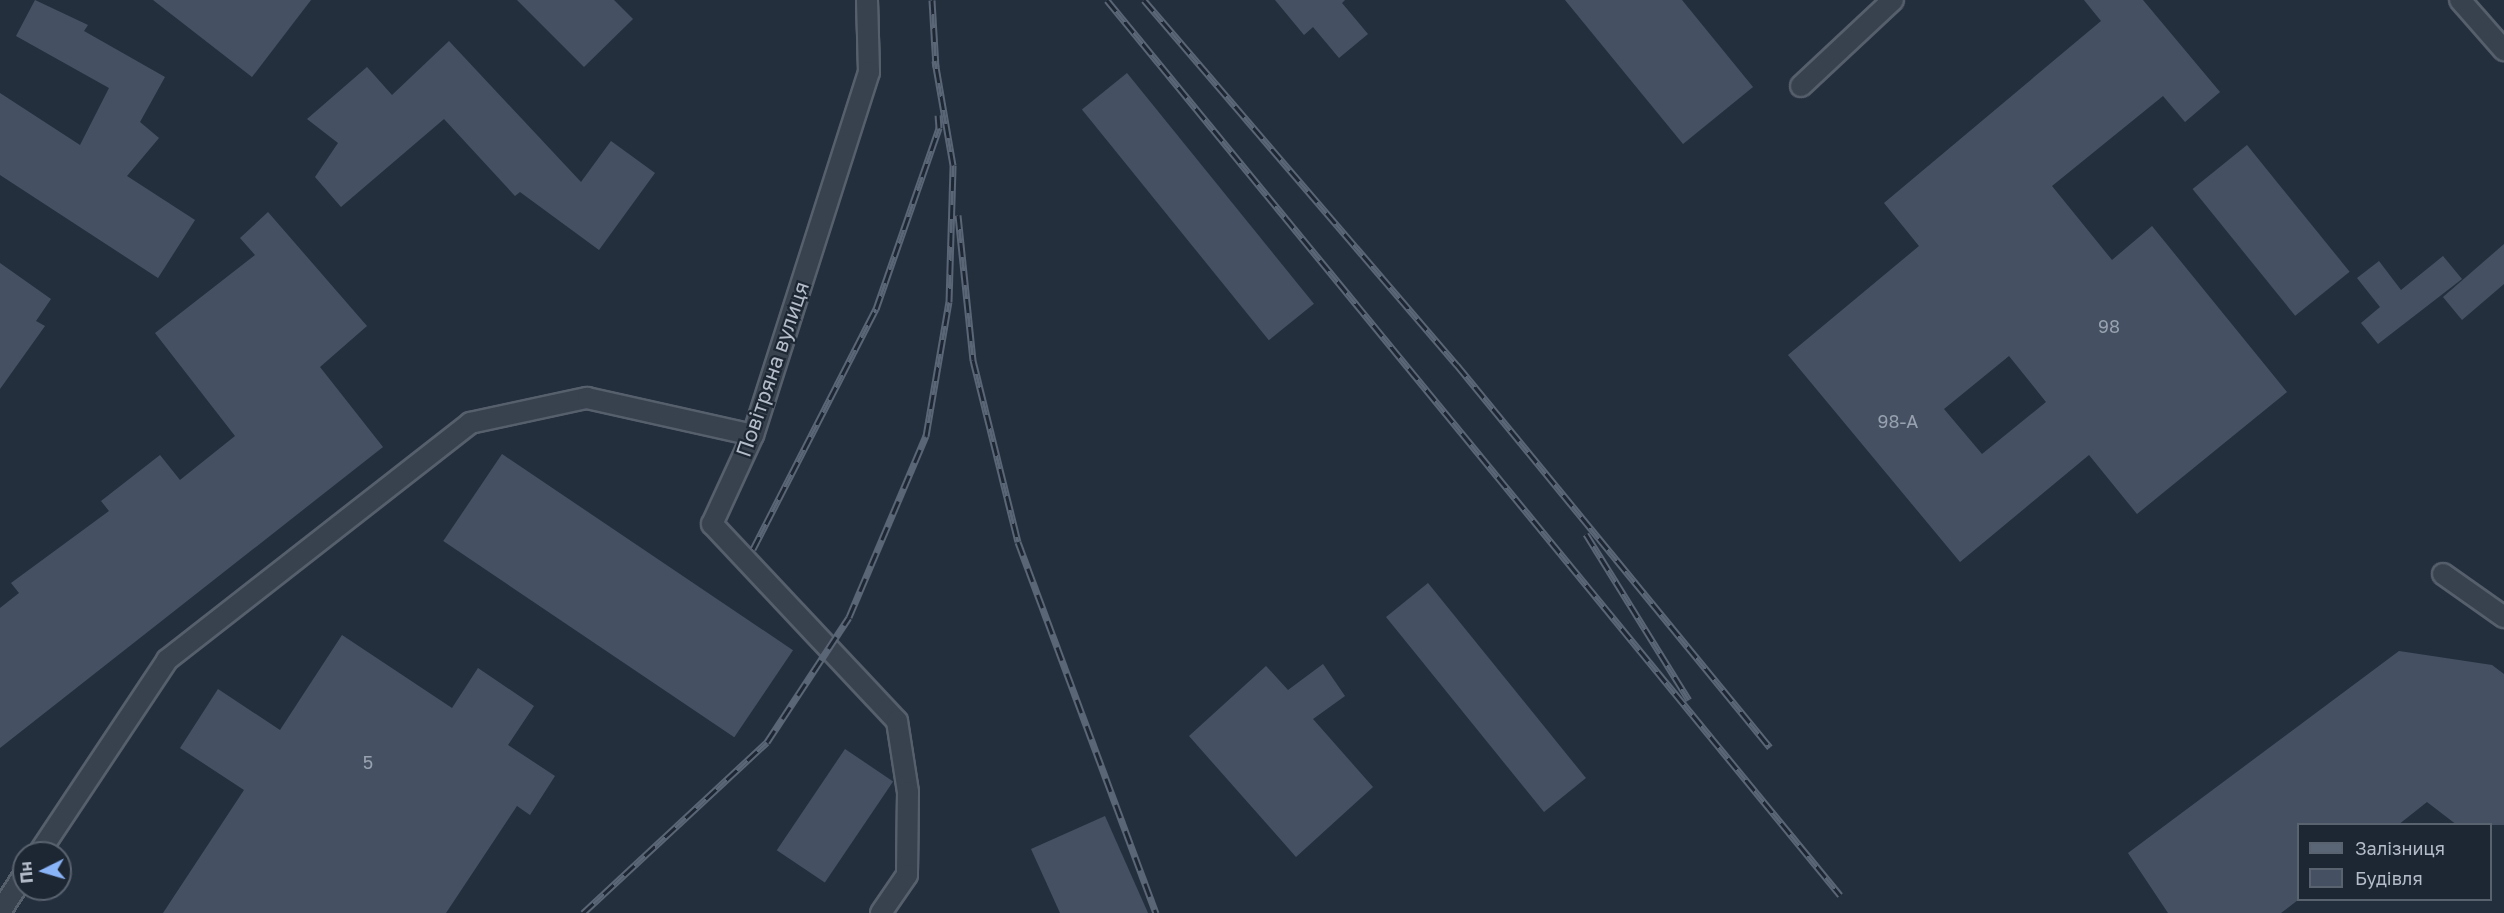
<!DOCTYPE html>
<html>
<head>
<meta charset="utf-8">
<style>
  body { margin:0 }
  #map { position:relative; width:2504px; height:913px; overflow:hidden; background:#242f3e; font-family:"Golos Text",sans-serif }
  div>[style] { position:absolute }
  .building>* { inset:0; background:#455162; transform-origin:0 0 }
  .roads { filter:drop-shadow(2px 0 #565f6c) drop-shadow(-2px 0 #565f6c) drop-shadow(0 2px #565f6c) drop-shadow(0 -2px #565f6c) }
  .lane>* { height:20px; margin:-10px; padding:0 10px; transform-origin:10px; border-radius:10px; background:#38414e }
  .rail>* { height:7px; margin-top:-3.5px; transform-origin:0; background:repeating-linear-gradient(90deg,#1d2633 0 14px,#5a6575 0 28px); box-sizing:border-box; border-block:2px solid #5a6575 }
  span { translate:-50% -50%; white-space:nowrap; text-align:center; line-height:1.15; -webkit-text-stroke:4.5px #1d2633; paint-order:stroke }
  .number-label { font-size:18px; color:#98a1af }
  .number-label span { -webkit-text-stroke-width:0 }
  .street-label { font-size:21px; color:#b4bcc9 }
  .legend { position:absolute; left:2297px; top:823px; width:195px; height:78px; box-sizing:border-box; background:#1d2633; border:2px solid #59626f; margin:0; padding:8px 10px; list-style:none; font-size:18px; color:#b4bcc9 }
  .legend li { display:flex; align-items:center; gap:12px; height:30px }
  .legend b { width:30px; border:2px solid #59626f }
  .north { position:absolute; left:12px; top:841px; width:60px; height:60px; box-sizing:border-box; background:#1d2633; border:2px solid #59626f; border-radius:50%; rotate:265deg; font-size:16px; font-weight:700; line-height:24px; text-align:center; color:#b4bcc9 }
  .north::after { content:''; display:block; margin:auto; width:21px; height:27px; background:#8ab4f8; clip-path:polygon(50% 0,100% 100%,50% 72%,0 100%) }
</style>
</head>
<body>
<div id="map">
  <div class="building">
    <div style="clip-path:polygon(35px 0,88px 25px,84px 31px,165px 77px,140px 122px,159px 138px,127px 176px,195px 220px,158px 278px,0 175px,0 93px,80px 145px,109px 88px,16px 36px)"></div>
    <div style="clip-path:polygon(153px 0,311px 0,252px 77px)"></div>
    <div style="clip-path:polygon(517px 0,614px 0,633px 19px,584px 67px)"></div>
    <div style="clip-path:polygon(1275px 0,1345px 0,1342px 3px,1368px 34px,1339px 58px,1313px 27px,1304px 35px)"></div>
    <div style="clip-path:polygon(1565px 0,1682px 0,1753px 87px,1683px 144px)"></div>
    <div style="clip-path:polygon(evenodd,2084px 0,2143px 0,2220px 92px,2185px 122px,2163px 96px,2052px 186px,2112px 260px,2152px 226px,2287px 392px,2137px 514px,2089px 455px,1960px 562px,1788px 355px,1919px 246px,1884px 203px,2101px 21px,2084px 0,2009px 356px,2046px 402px,1982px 454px,1944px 409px,2009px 356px)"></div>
    <div style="clip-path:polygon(449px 41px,581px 182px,611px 141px,655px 173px,599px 250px,520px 192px,515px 196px,444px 119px,341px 207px,315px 177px,338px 143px,307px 119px,367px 67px,392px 95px)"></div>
    <div style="left:1127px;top:73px;width:297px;height:58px;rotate:51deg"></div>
    <div style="left:2247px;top:145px;width:163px;height:70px;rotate:51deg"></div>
    <div style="clip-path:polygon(268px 212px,367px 326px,320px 367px,383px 447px,0 748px,0 608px,19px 593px,11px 583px,109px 511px,101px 501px,160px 455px,180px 480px,235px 436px,155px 333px,255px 255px,240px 238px)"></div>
    <div style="clip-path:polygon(2504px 244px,2504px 284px,2462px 320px,2443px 297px)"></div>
    <div style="clip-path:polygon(2443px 256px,2462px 279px,2378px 344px,2361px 323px,2380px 307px,2357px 278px,2379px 261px,2401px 290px)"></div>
    <div style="clip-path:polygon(0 263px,51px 299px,36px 321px,45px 326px,0 389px)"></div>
    <div style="left:502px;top:454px;width:351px;height:105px;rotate:34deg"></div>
    <div style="left:1428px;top:583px;width:251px;height:54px;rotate:51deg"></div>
    <div style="clip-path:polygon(342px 635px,452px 708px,478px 668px,534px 706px,508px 745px,555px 776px,530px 815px,517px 806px,446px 913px,163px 913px,244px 790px,180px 748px,218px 689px,280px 730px)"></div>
    <div style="clip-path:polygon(2399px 651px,2492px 665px,2504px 674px,2504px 825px,2457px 825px,2427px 802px,2398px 825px,2298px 825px,2298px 900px,2281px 913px,2168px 913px,2128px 853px)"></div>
    <div style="clip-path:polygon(1323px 664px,1345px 696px,1313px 719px,1373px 787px,1296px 857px,1189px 736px,1266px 666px,1288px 690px)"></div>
    <div style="left:845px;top:749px;width:58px;height:122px;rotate:34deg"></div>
    <div style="clip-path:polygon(1105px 816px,1148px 913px,1060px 913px,1031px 849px)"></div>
  </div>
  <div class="roads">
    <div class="lane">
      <div style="left:867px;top:0;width:72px;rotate:88.4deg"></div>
      <div style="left:869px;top:72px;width:381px;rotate:107.7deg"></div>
      <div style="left:753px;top:435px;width:98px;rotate:114.7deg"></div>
      <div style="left:712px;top:524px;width:270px;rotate:46.8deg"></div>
      <div style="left:897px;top:721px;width:72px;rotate:81.2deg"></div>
      <div style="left:908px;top:792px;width:83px;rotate:90.7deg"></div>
      <div style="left:907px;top:875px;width:46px;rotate:124.4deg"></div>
      <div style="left:2460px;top:0;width:67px;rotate:48.7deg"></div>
      <div style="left:1801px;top:86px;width:126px;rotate:-43.1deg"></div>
      <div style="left:2443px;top:574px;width:75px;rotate:35.2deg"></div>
      <div style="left:39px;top:853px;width:232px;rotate:-56.4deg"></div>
      <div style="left:167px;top:660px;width:385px;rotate:-38deg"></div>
      <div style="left:470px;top:423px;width:120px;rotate:-12.1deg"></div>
      <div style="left:587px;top:398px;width:170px;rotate:12.6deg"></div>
      <div style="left:0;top:912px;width:44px;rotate:-57deg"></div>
    </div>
  </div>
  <div class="rail">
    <div style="left:932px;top:0;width:67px;rotate:86.6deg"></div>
    <div style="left:1107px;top:0;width:1157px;rotate:50.68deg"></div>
    <div style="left:1144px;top:0;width:481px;rotate:49.4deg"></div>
    <div style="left:1457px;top:365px;width:494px;rotate:50.7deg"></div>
    <div style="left:958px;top:215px;width:146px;rotate:84.1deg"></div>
    <div style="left:973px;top:360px;width:187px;rotate:76.1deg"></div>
    <div style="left:1018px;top:542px;width:396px;rotate:69.6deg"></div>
    <div style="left:1586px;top:534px;width:195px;rotate:58.2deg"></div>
    <div style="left:753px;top:549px;width:270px;rotate:-62.9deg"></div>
    <div style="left:876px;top:309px;width:192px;rotate:-70.8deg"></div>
    <div style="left:939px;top:128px;width:13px;rotate:-94deg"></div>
    <div style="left:583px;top:913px;width:251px;rotate:-42.9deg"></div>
    <div style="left:767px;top:742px;width:149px;rotate:-56.7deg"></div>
    <div style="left:849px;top:617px;width:197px;rotate:-67deg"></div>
    <div style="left:926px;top:436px;width:136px;rotate:-80.3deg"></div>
    <div style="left:949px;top:302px;width:137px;rotate:-88.3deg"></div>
    <div style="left:953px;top:165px;width:106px;rotate:-99.8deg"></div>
  </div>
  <div class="number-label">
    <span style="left:2109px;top:326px">98</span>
    <span style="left:1898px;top:421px">98-А</span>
    <span style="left:368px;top:762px">5</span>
  </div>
  <div class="street-label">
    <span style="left:772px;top:369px;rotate:-71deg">Повітряна вулиця</span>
  </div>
  <ul class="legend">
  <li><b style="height:8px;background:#5a6575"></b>Залізниця</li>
  <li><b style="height:16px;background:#455162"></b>Будівля</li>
  </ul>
  <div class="north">Пн</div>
</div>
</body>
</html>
